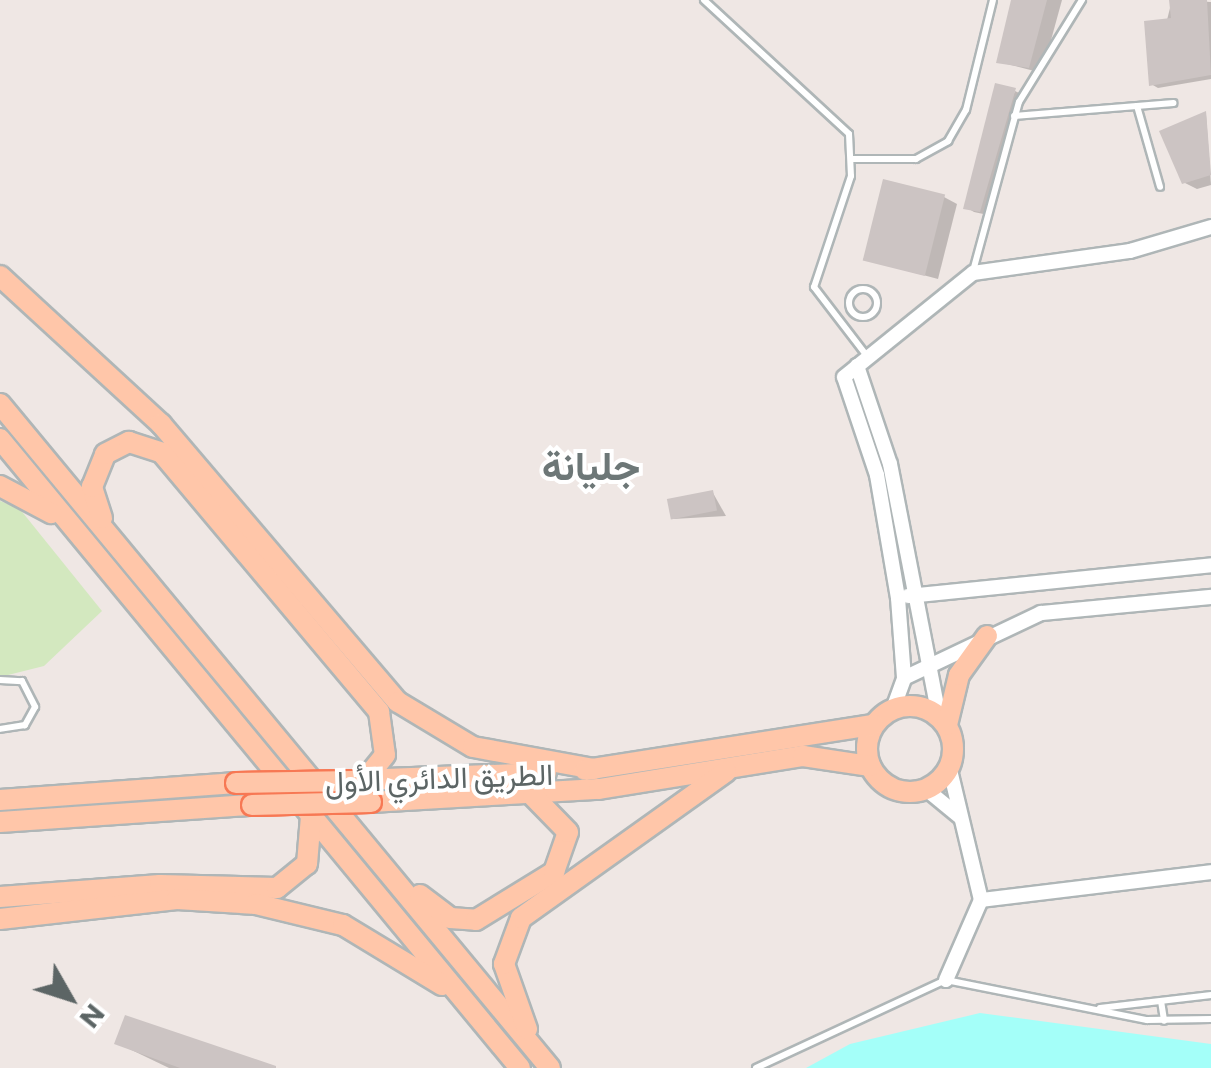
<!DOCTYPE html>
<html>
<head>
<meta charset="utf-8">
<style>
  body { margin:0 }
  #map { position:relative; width:1211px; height:1068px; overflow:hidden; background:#efe7e4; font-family:Commissioner,Vazirmatn,sans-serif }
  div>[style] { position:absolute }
  .green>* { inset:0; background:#d3e8bf }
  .water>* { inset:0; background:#a4fff9 }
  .shadow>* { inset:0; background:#0003 }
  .building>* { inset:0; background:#ccc4c3; transform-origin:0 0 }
  .roads { filter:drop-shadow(2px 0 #afb6b7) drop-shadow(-2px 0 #afb6b7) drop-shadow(0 2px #afb6b7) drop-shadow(0 -2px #afb6b7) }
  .lane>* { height:6px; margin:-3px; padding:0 3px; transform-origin:3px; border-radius:3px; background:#fff }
  .lane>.ring { margin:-3px; padding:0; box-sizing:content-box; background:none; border:6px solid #fff; border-radius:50% }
  .street>* { height:14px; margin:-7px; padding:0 7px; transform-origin:7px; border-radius:7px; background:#fff }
  .primary>* { height:20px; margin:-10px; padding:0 10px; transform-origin:10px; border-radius:10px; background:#ffc6a9 }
  .primary>.ring { margin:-10px; padding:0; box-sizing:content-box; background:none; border:20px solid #ffc6a9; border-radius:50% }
  .bridges { filter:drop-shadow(2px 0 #f77854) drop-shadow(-2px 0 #f77854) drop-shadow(0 2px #f77854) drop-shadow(0 -2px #f77854) }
  .primary-bridge>* { height:20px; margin:-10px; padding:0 10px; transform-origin:10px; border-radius:10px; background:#ffc6a9 }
  span { translate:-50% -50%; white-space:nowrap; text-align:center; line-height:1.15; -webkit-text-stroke:8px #fff; paint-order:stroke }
  .street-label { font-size:30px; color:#5c6565 }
  .district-label { font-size:40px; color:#6d7777; font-weight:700 }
  .north { position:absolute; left:20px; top:948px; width:100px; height:100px; -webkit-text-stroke:8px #fff; paint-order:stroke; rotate:129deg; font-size:28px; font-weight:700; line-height:40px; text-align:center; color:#5c6565 }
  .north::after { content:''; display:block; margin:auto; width:35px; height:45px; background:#5c6565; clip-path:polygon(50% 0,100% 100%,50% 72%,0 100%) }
</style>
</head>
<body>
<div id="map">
  <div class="green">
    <div style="clip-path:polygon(0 501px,19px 508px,102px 611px,44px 666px,0 677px)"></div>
  </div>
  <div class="water">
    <div style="clip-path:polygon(980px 1013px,1211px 1044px,1211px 1068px,806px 1068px,850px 1044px)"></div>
  </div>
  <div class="shadow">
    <div style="clip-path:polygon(1013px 0,1062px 0,1042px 73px,999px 62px)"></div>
    <div style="clip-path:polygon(1172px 0,1211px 2px,1211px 79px,1158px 88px,1151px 84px)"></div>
    <div style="clip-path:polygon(1015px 91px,1023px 95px,988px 215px,974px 212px,966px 207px)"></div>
    <div style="clip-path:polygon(1206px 114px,1211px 185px,1197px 189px,1183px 182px)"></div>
    <div style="clip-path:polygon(944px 197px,957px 204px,938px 279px,863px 259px)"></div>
    <div style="clip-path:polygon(713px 493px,726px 516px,673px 519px)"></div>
    <div style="clip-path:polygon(117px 1043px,274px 1068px,169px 1068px)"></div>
  </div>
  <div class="building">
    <div style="clip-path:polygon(1011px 0,1047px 0,1029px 68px,996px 63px)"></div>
    <div style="clip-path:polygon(1169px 0,1207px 0,1211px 75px,1149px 86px,1144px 21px,1171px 18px)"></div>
    <div style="clip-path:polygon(995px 83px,1016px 88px,980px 212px,963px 209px)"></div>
    <div style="clip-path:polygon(1206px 111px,1211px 175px,1182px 184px,1159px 131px)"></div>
    <div style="left:883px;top:179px;width:64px;height:84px;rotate:14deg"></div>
    <div style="left:713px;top:490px;width:21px;height:47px;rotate:79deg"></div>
    <div style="clip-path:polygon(125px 1015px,276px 1066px,276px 1068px,180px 1068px,114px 1044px)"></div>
  </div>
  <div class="roads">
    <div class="lane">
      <div style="left:704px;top:0;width:197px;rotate:42.7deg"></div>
      <div style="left:849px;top:134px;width:42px;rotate:87.3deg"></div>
      <div style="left:851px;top:176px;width:117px;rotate:108.4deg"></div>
      <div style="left:814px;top:287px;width:87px;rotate:52.5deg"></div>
      <div style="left:1137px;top:106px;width:84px;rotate:74.1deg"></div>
      <div style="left:1014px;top:116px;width:160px;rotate:-4.7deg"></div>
      <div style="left:853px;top:159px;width:63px"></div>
      <div style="left:916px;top:159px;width:37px;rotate:-29deg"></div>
      <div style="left:948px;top:141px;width:36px;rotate:-60deg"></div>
      <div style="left:966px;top:110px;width:113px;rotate:-76.2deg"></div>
      <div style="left:973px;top:271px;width:175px;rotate:-74.8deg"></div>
      <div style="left:1019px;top:102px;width:120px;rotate:-58.3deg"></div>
      <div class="ring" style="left:849px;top:289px;width:22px;height:22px"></div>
      <div style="left:0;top:680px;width:22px;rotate:3deg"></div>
      <div style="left:22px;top:681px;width:29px;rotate:63deg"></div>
      <div style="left:35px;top:707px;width:21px;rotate:119deg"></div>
      <div style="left:25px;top:725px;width:25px;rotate:171deg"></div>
      <div style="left:1161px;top:1001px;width:20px;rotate:81deg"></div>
      <div style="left:1100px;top:1008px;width:112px;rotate:-6.7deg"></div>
      <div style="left:756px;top:1068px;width:209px;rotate:-24.9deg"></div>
      <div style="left:946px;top:980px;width:205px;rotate:11.3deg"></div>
      <div style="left:1147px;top:1020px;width:64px;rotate:-0.9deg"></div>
    </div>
    <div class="street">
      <div style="left:857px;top:366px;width:103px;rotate:71.4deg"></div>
      <div style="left:890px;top:464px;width:258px;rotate:79deg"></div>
      <div style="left:908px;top:596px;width:305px;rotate:-5.8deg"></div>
      <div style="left:904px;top:678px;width:152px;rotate:-25.4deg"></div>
      <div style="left:1041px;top:613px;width:171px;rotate:-5.4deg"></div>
      <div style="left:893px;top:709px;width:33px;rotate:-70deg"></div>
      <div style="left:904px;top:678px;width:80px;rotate:-94.3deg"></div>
      <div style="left:898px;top:598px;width:125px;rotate:-99.7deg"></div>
      <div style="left:877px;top:475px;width:103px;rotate:-108.6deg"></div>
      <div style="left:844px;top:377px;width:166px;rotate:-38.9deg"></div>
      <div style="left:973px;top:273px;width:159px;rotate:-8deg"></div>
      <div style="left:1130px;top:251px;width:84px;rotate:-16.5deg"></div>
      <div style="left:926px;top:789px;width:44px;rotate:39.5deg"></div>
      <div style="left:981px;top:900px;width:232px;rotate:-6.9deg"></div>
      <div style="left:946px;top:980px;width:87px;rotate:-66.4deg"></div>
      <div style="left:981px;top:900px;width:138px;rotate:-103.4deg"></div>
    </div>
    <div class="primary">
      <div style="left:0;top:276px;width:219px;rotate:42.6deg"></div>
      <div style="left:161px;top:424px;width:365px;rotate:49.6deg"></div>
      <div style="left:398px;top:702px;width:87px;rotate:31deg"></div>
      <div style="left:473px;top:747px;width:123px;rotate:10.3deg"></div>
      <div style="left:0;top:404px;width:862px;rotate:50.36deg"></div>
      <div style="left:0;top:439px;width:816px;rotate:50.42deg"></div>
      <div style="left:0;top:486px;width:58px;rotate:27.9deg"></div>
      <div style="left:102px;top:518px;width:33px;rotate:-108deg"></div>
      <div style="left:92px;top:487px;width:35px;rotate:-68deg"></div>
      <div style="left:105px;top:454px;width:27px;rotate:-27deg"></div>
      <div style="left:129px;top:442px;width:35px;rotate:18deg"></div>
      <div style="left:162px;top:453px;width:338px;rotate:50deg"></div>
      <div style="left:379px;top:712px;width:43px;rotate:82.1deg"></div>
      <div style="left:385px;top:755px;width:32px;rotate:129deg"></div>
      <div class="ring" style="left:867px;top:706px;width:66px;height:66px"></div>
      <div style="left:947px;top:725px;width:51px;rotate:-76.5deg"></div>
      <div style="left:959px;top:675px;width:48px;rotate:-54.3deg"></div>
      <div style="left:585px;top:770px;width:291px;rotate:-8.9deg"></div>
      <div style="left:360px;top:780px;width:186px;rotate:-2.2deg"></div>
      <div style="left:0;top:800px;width:237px;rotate:-4.1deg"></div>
      <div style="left:371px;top:802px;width:228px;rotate:-3.3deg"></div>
      <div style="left:599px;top:789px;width:207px;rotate:-9.2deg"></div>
      <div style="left:803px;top:756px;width:68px;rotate:8.5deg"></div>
      <div style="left:0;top:822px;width:253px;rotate:-3.9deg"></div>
      <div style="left:420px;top:895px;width:38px;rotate:37deg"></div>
      <div style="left:450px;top:918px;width:26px;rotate:4deg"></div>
      <div style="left:476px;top:920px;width:92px;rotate:-31.6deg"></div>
      <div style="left:554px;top:872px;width:42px;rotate:-70.7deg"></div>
      <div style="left:568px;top:832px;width:50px;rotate:-134.2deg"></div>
      <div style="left:0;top:897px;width:160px;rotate:-4.3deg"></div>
      <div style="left:160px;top:885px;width:117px;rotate:1.5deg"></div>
      <div style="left:277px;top:888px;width:38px;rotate:-39deg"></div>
      <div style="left:307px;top:864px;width:48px;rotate:-85.2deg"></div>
      <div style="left:0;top:919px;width:178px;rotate:-6.4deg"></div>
      <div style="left:177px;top:899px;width:79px;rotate:3.6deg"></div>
      <div style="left:256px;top:904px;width:89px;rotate:13.6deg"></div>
      <div style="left:343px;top:925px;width:116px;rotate:31.2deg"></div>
      <div style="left:527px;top:1029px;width:69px;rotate:-109.5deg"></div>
      <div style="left:504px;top:964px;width:49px;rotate:-69.7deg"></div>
      <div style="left:521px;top:918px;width:252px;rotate:-35.5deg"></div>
    </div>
  </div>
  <div class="bridges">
    <div class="primary-bridge">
      <div style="left:236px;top:783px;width:116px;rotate:-1deg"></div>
      <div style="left:252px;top:805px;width:119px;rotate:-1.4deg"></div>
    </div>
  </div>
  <div class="street-label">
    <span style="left:439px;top:777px;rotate:-2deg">الطريق الدائري الأول</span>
  </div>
  <div class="district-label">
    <span style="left:591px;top:464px">جليانة</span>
  </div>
  <div class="north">N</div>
</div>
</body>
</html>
